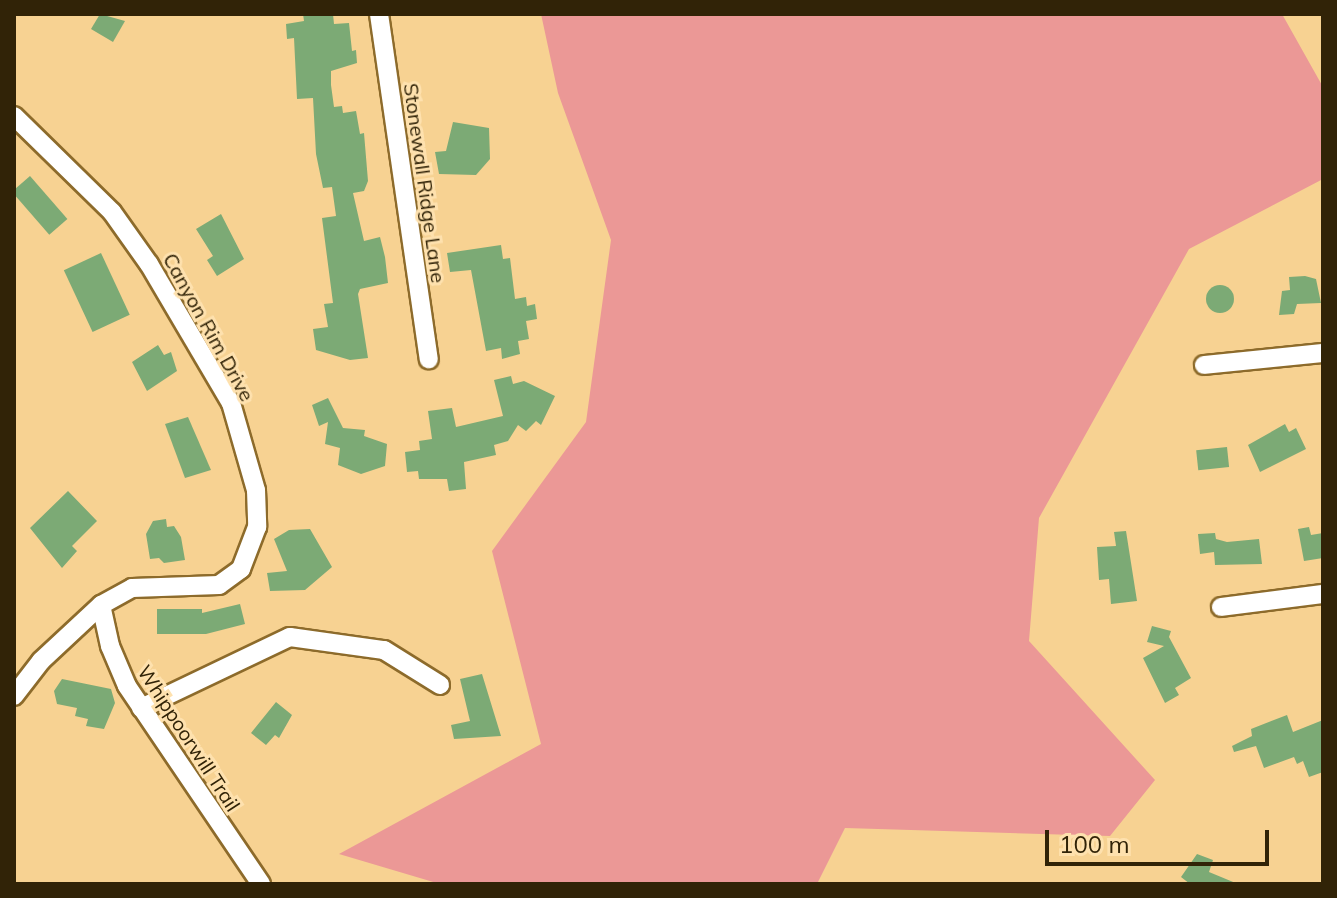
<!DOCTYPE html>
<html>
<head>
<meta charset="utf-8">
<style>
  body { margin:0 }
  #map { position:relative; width:1337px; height:898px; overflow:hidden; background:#f7d292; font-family:Mulish,sans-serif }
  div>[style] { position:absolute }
  .green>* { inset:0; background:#eb9896 }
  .building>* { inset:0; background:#7caa75; transform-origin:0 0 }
  .round { border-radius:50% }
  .roads { filter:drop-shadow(2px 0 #8d6b2b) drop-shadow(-2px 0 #8d6b2b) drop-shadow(0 2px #8d6b2b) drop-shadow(0 -2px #8d6b2b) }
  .minor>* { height:18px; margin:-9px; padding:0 9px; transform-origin:9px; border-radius:9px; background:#fff }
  span { translate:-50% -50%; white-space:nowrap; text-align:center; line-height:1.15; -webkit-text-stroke:6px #fee1ae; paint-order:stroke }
  .street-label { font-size:20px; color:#312307 }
  .frame { position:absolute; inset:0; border:16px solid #312307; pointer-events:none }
  .scale { position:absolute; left:1045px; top:830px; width:224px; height:36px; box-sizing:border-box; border:4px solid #312307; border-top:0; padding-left:10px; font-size:24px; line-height:28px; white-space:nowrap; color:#312307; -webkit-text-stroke:6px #fee1ae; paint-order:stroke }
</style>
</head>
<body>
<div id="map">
  <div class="green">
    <div style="clip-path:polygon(541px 14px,1282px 14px,1323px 87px,1323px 179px,1189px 249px,1039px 518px,1029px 641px,1155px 780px,1110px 836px,845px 828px,817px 884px,440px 884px,339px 854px,541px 744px,492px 551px,586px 422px,611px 240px,558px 93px)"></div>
  </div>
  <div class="building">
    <div style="clip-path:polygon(100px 14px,125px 21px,113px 42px,91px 29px)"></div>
    <div style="clip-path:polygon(303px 14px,333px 14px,334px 24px,349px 23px,352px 51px,356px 50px,357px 63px,331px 71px,331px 85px,334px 107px,342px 106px,343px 113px,356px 111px,360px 134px,364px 133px,368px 181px,364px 191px,353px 193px,364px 241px,380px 237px,385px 257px,388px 283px,360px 289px,358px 294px,368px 358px,350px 360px,316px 350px,313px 329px,328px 327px,324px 304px,333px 303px,322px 218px,336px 216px,332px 187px,323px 188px,316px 154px,313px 98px,297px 99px,294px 38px,287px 39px,286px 24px,304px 21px)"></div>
    <div style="clip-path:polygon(453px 122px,489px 128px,490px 159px,476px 175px,439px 174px,435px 152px,446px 151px)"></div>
    <div style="left:30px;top:176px;width:57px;height:24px;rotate:49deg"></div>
    <div style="clip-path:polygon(221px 214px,244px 259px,217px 276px,207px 260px,213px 256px,196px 229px)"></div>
    <div style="clip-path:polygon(501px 245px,503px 259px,510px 258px,515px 299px,526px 297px,527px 306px,535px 304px,537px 319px,526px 321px,529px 339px,518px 341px,520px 354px,502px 359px,501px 348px,486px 351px,471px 270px,450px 272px,447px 253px)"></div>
    <div style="left:101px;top:253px;width:68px;height:41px;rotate:65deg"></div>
    <div style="clip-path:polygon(1305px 276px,1316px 279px,1321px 303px,1297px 304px,1294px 314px,1279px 315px,1282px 291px,1290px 290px,1289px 277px)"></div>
    <div class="round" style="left:1206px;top:285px;width:28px;height:28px"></div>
    <div style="clip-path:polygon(158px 345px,164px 355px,171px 352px,177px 371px,147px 391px,132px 362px)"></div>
    <div style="clip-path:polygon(511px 376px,513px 384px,524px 381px,555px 396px,541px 425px,536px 421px,526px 431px,518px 425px,508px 441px,494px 445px,496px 455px,464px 462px,466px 489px,449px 491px,447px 479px,419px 479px,418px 471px,407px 472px,405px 452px,420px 450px,419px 441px,432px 439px,428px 411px,452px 408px,456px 427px,503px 416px,494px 380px)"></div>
    <div style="clip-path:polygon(328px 398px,343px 428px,365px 430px,364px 436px,387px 444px,385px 466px,361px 474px,338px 465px,340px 448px,325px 444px,328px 422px,319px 426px,312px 405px)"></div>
    <div style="clip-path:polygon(188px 417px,211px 470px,185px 478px,165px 424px)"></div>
    <div style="clip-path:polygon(1285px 424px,1289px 432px,1296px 428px,1306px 449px,1260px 472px,1248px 445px)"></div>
    <div style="left:1227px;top:447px;width:20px;height:31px;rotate:84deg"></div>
    <div style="clip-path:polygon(68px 491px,97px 521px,72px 546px,77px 551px,62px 568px,30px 528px)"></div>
    <div style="clip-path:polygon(166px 519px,167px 527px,174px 526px,181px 537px,185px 560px,164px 563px,159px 558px,150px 559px,146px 534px,153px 521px)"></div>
    <div style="clip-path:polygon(1309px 527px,1311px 535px,1323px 533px,1323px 558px,1304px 561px,1298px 529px)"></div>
    <div style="clip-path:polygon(310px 529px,332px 567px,305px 590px,270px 591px,267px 573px,287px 571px,274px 539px,289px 530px)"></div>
    <div style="clip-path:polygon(1126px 531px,1137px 601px,1111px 604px,1109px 579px,1099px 580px,1097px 547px,1116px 546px,1114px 532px)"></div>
    <div style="clip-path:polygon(1215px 533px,1216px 539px,1227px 542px,1259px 539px,1262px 564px,1215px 565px,1214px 552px,1200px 554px,1198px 534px)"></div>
    <div style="clip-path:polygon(240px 604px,245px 624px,206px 634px,157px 634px,157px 609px,202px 609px,202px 613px)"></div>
    <div style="clip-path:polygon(1152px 626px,1171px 631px,1169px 637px,1191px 678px,1175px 688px,1179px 695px,1165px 703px,1143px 658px,1164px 646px,1147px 642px)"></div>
    <div style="clip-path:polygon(482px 674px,501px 736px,454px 739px,451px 725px,470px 721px,460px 679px)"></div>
    <div style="clip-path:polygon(62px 679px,111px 689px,115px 703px,104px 729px,86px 726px,88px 719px,75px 716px,77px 708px,57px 704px,54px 691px)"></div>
    <div style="clip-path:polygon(276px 702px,292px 715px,279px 738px,275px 735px,266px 745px,251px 733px)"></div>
    <div style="clip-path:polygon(1287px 715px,1293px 732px,1323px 720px,1323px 772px,1309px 777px,1303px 761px,1297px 764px,1294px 757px,1264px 768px,1256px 746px,1234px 752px,1232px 746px,1252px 736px,1251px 729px)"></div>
    <div style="clip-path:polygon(1197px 854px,1213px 860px,1209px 872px,1238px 884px,1190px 884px,1181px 877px)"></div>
  </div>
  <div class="roads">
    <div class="minor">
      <div style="left:379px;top:14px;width:349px;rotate:81.8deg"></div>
      <div style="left:14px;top:116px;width:137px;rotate:44.4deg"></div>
      <div style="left:112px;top:212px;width:64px;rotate:54.6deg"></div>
      <div style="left:149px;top:264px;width:161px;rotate:59.5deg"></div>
      <div style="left:231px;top:403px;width:91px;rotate:74deg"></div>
      <div style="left:256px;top:490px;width:37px;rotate:88deg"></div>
      <div style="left:257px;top:527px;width:45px;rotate:110.9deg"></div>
      <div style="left:241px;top:569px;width:27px;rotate:144deg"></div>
      <div style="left:219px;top:585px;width:87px;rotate:178deg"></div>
      <div style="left:132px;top:588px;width:35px;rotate:151deg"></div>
      <div style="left:101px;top:605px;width:82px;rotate:137deg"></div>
      <div style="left:41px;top:661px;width:44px;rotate:127.6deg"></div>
      <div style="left:1204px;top:365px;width:120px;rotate:-5.8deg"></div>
      <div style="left:101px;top:605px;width:42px;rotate:77.6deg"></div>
      <div style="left:110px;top:646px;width:43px;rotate:67deg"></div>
      <div style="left:127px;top:686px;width:239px;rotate:55.9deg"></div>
      <div style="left:1221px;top:607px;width:103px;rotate:-7.3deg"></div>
      <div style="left:141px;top:708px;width:165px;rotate:-25.5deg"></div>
      <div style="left:290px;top:637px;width:95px;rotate:7.9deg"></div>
      <div style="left:384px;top:650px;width:66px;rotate:32deg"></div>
    </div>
  </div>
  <div class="street-label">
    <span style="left:425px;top:183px;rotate:82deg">Stonewall Ridge Lane</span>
    <span style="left:209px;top:327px;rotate:61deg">Canyon Rim Drive</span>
    <span style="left:189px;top:738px;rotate:57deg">Whippoorwill Trail</span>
  </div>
  <div class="frame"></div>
  <div class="scale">100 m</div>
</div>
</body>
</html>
